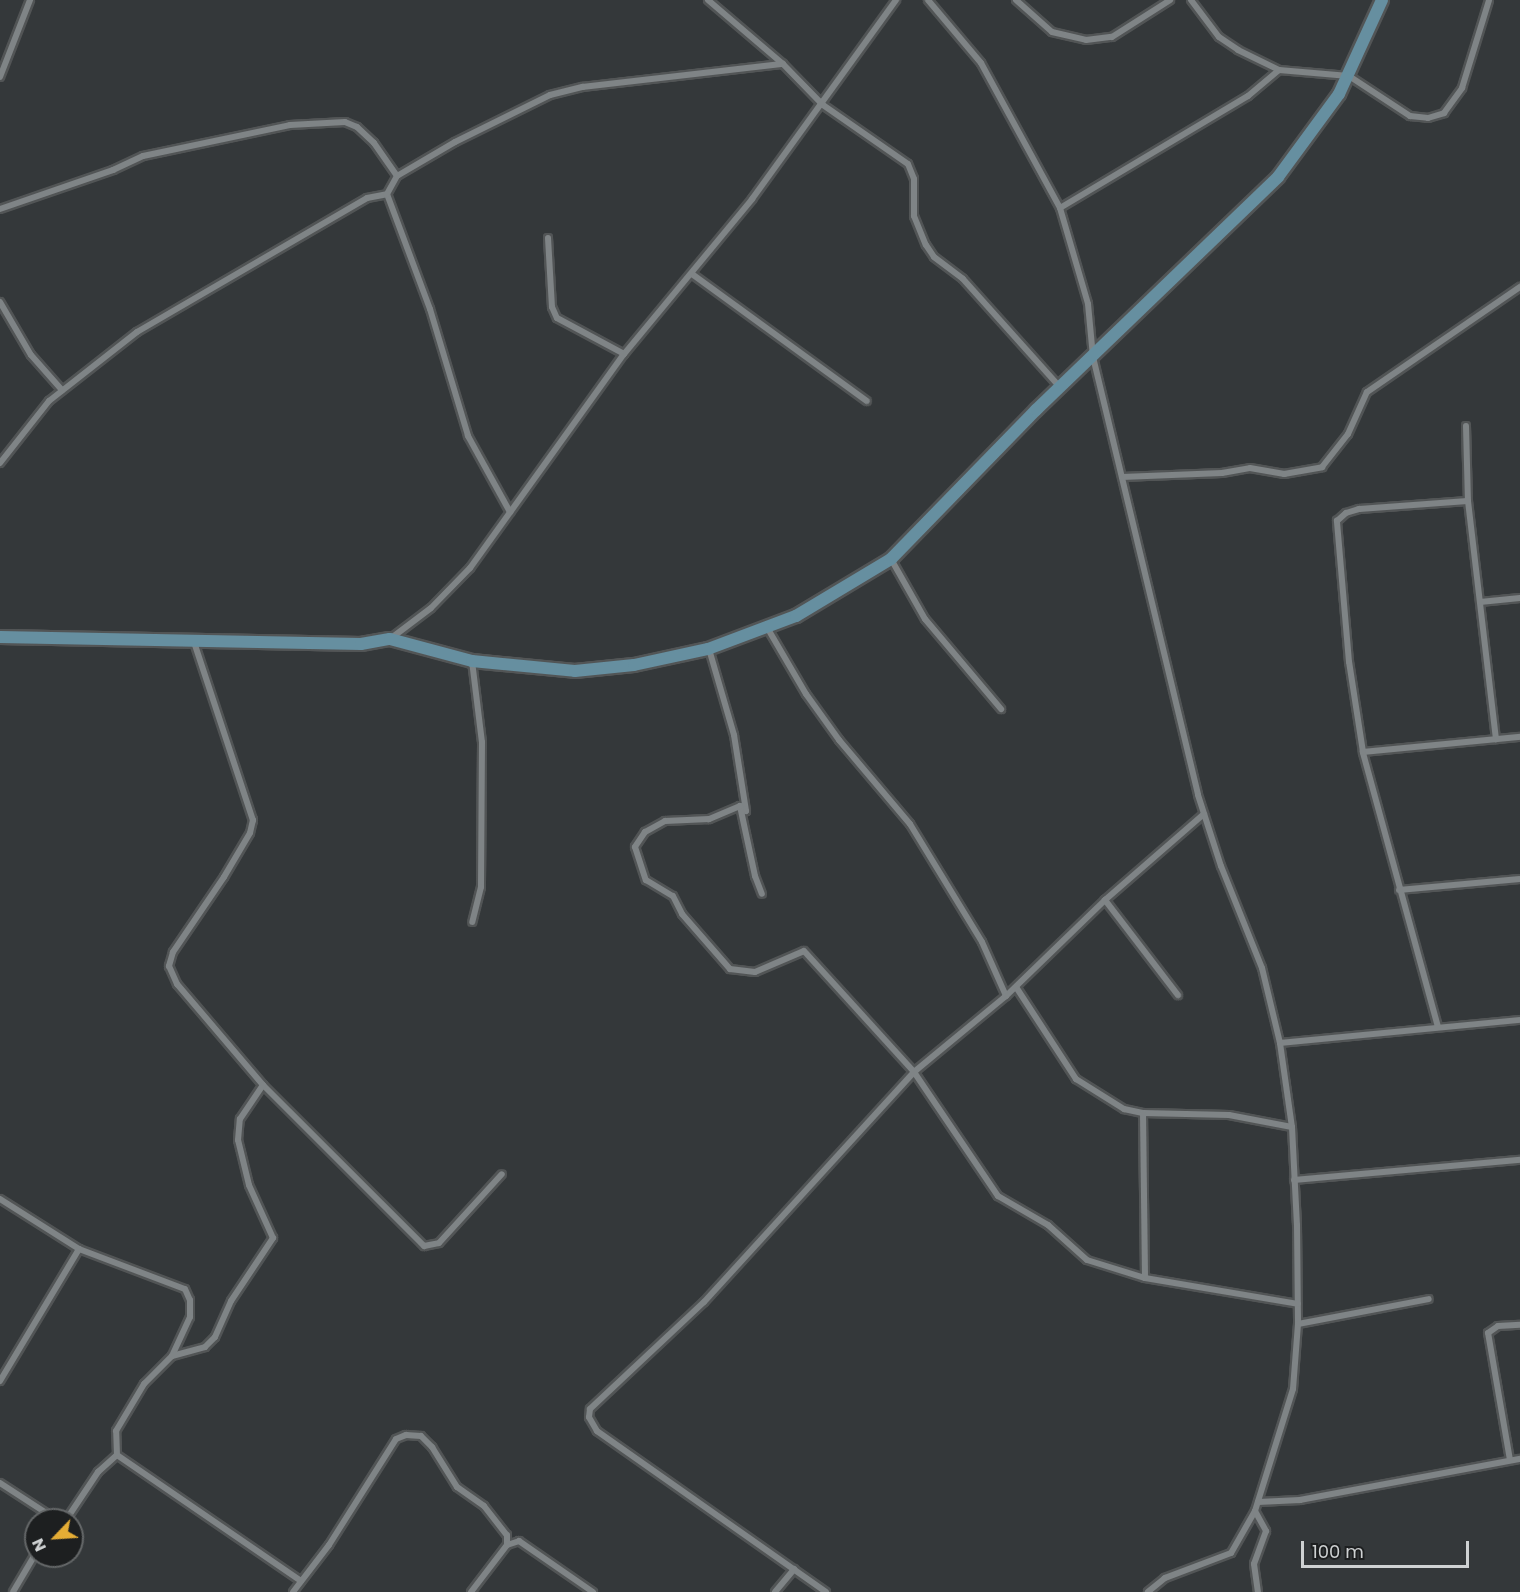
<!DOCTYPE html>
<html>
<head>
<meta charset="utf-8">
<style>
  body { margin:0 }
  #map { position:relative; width:1520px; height:1592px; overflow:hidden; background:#34383a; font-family:Poppins,sans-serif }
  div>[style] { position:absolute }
  .roads { filter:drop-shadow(2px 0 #525556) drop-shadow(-2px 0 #525556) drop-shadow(0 2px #525556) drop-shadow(0 -2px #525556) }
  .street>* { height:6px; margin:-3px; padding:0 3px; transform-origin:3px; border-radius:3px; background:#7f8486 }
  .secondary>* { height:12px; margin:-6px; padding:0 6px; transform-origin:6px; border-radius:6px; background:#668fa0 }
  span { translate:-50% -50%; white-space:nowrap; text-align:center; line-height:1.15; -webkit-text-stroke:5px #1d1f20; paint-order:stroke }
  .north { position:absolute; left:24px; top:1508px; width:60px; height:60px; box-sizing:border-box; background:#1d1f20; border:2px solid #646768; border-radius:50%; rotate:245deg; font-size:16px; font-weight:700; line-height:24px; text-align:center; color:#cfd2d3 }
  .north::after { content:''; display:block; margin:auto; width:21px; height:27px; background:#e5ad35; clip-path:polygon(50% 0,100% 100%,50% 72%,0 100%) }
  .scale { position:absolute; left:1301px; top:1541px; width:168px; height:27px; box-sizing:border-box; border:3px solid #cfd2d3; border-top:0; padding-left:8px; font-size:18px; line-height:21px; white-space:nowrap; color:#cfd2d3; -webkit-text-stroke:4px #1d1f20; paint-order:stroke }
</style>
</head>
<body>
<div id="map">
  <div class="roads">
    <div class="street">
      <div style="left:708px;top:0;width:99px;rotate:40.5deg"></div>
      <div style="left:783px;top:64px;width:57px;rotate:45.7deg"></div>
      <div style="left:823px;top:105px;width:103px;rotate:34.8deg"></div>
      <div style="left:908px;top:164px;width:16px;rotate:68deg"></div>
      <div style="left:914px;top:179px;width:37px;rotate:90deg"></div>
      <div style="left:914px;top:216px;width:31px;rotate:68deg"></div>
      <div style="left:926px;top:245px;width:14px;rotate:56deg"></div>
      <div style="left:934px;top:257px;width:36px;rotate:37deg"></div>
      <div style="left:963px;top:279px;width:145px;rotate:48.1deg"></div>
      <div style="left:928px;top:0;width:82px;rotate:49.9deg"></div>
      <div style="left:981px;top:63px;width:165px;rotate:61.4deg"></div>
      <div style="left:1060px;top:208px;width:100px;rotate:73.7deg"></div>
      <div style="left:1088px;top:304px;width:53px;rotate:84.6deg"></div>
      <div style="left:1093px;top:357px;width:450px;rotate:76.5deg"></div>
      <div style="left:1198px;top:795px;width:75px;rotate:72.1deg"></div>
      <div style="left:1221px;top:866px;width:110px;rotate:68.1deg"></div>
      <div style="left:1262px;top:968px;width:77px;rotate:76.5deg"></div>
      <div style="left:1280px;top:1043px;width:85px;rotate:81.9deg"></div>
      <div style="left:1292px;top:1127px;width:98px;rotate:87.1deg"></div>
      <div style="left:1297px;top:1225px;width:99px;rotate:89.4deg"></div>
      <div style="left:1298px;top:1324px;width:65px;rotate:94.4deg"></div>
      <div style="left:1293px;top:1389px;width:128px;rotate:107.3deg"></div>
      <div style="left:1255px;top:1511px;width:48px;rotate:119.7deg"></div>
      <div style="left:1231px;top:1553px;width:71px;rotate:159.3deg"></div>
      <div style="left:1165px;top:1578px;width:22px;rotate:141deg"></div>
      <div style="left:1016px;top:0;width:48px;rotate:41.6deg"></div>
      <div style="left:1052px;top:32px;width:35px;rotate:13deg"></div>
      <div style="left:1086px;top:40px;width:26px;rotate:-7deg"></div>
      <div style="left:1112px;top:37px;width:69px;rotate:-32.5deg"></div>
      <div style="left:1191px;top:0;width:46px;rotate:52.9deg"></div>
      <div style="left:1219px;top:37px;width:23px;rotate:34deg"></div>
      <div style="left:1238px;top:50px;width:46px;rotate:26deg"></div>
      <div style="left:1279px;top:70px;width:70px;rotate:4.9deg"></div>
      <div style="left:1349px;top:76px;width:73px;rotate:33.3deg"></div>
      <div style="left:1410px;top:116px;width:18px;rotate:6deg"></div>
      <div style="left:1428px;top:118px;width:17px;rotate:-17deg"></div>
      <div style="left:1444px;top:113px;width:31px;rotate:-54deg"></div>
      <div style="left:1462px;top:88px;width:92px;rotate:-72.9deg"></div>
      <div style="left:0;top:77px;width:83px;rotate:-68.7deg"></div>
      <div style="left:387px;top:194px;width:123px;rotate:69.5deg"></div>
      <div style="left:430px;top:309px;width:133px;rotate:73.3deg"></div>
      <div style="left:468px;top:436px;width:87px;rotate:61.1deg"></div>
      <div style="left:1060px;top:208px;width:219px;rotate:-30.8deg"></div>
      <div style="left:1248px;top:96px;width:40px;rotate:-40deg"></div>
      <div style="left:0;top:209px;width:120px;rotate:-19deg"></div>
      <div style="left:113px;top:170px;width:33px;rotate:-25deg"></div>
      <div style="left:143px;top:156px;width:150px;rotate:-11.9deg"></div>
      <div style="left:290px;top:125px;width:55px;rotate:-3.1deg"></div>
      <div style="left:345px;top:122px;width:13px;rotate:23deg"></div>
      <div style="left:357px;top:127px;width:23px;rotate:43deg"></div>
      <div style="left:374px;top:143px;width:40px;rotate:55.1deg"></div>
      <div style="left:548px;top:238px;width:69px;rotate:86.7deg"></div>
      <div style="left:552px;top:307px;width:12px;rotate:66deg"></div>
      <div style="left:557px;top:318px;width:76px;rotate:28.2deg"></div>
      <div style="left:692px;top:274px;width:216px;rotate:36deg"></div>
      <div style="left:0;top:302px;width:61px;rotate:59.7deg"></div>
      <div style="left:31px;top:355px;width:47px;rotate:48.5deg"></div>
      <div style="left:1466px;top:426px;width:75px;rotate:88.5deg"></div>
      <div style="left:1468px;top:501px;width:240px;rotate:83.3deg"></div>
      <div style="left:0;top:463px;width:79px;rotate:-51.7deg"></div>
      <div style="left:49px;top:401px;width:112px;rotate:-38.1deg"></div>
      <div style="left:137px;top:332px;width:266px;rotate:-30.2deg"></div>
      <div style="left:367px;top:198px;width:20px;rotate:-11deg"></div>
      <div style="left:387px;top:194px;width:21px;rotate:-61deg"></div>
      <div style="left:397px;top:176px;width:67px;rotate:-30.4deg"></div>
      <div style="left:455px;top:142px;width:106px;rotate:-26.3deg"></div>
      <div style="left:550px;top:95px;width:34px;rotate:-14deg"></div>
      <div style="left:583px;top:87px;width:201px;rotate:-6.6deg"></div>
      <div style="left:1122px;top:477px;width:100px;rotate:-2.3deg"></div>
      <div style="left:1222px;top:473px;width:28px;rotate:-10deg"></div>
      <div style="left:1250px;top:468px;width:35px;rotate:10deg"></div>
      <div style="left:1284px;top:474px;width:39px;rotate:-10deg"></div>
      <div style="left:1322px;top:467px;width:42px;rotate:-51.8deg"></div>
      <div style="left:1348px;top:434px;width:46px;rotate:-65.7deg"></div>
      <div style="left:1367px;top:392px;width:186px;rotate:-34.5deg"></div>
      <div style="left:891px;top:559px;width:69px;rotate:60.5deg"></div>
      <div style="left:925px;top:619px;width:118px;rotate:49.8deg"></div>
      <div style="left:1480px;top:602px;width:40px;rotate:-5.7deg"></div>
      <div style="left:768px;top:629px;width:75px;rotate:59.7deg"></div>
      <div style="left:806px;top:694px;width:57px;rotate:54.3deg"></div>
      <div style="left:839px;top:740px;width:110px;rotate:49.8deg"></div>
      <div style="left:910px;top:824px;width:138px;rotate:58.6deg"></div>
      <div style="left:982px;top:942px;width:59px;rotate:66deg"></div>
      <div style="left:390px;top:639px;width:51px;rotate:-37.1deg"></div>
      <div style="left:431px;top:608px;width:56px;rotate:-45.7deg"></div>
      <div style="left:470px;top:568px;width:264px;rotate:-54.3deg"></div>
      <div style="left:624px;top:354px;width:201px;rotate:-50.4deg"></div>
      <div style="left:752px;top:199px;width:246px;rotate:-54.1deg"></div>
      <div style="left:194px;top:642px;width:188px;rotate:71.7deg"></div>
      <div style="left:253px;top:820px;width:13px;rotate:103deg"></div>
      <div style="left:250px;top:833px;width:51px;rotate:120.6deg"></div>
      <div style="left:224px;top:877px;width:91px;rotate:124.2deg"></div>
      <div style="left:173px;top:952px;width:15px;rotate:106deg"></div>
      <div style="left:169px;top:966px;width:20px;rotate:66deg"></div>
      <div style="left:177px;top:984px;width:133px;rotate:49.6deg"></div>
      <div style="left:263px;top:1085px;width:228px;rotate:45deg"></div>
      <div style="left:424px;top:1246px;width:15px;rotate:-11deg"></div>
      <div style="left:439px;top:1243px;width:93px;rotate:-47.6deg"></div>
      <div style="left:709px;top:649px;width:90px;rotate:73.8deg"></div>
      <div style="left:734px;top:735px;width:77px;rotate:81deg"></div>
      <div style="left:746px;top:811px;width:8px;rotate:-140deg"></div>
      <div style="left:740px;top:806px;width:72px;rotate:77.9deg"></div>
      <div style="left:755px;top:876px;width:19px;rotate:69deg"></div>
      <div style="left:472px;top:661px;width:82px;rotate:83deg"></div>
      <div style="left:482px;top:742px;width:145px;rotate:90.4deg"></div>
      <div style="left:481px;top:887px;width:36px;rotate:104deg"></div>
      <div style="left:1363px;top:752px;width:158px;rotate:-5.5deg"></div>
      <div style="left:740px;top:806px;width:34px;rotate:157deg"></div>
      <div style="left:709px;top:819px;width:44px;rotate:177.4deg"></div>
      <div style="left:665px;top:821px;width:23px;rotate:151deg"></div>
      <div style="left:645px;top:832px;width:18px;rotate:124deg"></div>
      <div style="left:635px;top:847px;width:35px;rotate:72deg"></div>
      <div style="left:646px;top:880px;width:31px;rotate:31deg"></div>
      <div style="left:673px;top:896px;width:20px;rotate:63deg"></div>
      <div style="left:682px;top:914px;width:73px;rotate:48.9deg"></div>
      <div style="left:730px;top:969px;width:25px;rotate:7deg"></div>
      <div style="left:755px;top:972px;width:53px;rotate:-23.2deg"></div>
      <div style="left:804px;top:951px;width:164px;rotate:47.7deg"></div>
      <div style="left:914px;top:1072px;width:150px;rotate:55.9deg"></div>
      <div style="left:998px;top:1196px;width:58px;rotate:30.1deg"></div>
      <div style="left:1048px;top:1225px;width:52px;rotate:41.9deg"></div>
      <div style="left:1087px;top:1260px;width:61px;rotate:17.2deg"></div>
      <div style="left:1145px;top:1278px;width:155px;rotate:9.6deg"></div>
      <div style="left:1399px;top:890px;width:121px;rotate:-5.2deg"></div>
      <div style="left:1105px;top:900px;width:120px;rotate:52.5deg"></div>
      <div style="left:1016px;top:987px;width:110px;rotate:56.9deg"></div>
      <div style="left:1076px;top:1079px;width:57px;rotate:32deg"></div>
      <div style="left:1124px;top:1109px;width:19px;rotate:12deg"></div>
      <div style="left:1143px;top:1113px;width:86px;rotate:1.3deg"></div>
      <div style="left:1229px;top:1115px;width:64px;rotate:10.8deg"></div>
      <div style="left:1438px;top:1027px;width:285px;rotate:-105.3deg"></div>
      <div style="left:1363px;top:752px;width:91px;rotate:-98.8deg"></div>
      <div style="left:1349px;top:662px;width:142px;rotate:-94.9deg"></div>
      <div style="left:1337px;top:521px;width:12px;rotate:-42deg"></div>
      <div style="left:1346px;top:513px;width:14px;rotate:-17deg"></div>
      <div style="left:1359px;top:509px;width:109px;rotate:-4.2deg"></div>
      <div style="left:1280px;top:1043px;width:241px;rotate:-5.5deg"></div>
      <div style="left:1143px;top:1113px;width:165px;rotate:89.3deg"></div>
      <div style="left:1294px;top:1180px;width:227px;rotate:-5.1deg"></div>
      <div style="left:0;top:1199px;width:93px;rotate:32.3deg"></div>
      <div style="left:79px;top:1249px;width:113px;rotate:20.7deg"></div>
      <div style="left:185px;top:1289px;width:12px;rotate:66deg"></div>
      <div style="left:190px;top:1300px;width:17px;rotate:90deg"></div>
      <div style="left:190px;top:1317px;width:43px;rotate:114.8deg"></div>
      <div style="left:1298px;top:1324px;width:133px;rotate:-10.8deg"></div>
      <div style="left:0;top:1381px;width:154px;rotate:-59.1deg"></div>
      <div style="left:117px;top:1455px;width:223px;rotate:34.4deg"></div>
      <div style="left:1510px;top:1460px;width:129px;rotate:-99.8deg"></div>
      <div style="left:1488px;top:1333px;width:12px;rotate:-35deg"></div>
      <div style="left:1498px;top:1326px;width:22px;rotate:-3deg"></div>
      <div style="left:0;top:1483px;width:68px;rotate:33deg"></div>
      <div style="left:1258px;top:1502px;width:42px;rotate:-2.7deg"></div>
      <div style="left:1300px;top:1500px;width:224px;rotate:-10.6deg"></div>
      <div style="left:1255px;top:1511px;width:23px;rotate:61deg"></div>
      <div style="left:1266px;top:1531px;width:35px;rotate:110deg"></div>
      <div style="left:1254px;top:1564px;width:28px;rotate:82deg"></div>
      <div style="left:66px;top:1520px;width:58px;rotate:-56.3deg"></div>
      <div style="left:98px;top:1472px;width:25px;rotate:-42deg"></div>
      <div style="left:117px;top:1455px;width:24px;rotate:-92deg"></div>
      <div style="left:116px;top:1431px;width:55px;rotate:-59.2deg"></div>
      <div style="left:144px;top:1384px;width:40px;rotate:-45deg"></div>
      <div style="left:172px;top:1356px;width:34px;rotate:-15deg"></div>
      <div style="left:205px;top:1347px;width:14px;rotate:-45deg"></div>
      <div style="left:215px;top:1337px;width:39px;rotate:-66deg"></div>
      <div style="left:231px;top:1301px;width:76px;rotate:-56.3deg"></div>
      <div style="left:273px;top:1238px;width:58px;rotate:-114.4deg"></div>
      <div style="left:249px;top:1185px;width:46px;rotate:-103.7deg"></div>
      <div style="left:238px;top:1140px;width:21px;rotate:-85deg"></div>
      <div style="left:240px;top:1119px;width:41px;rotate:-55.9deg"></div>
      <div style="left:13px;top:1592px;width:45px;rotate:-59.5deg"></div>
      <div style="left:293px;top:1592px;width:59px;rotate:-52.5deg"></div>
      <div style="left:329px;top:1545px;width:125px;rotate:-57.7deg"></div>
      <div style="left:396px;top:1439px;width:11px;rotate:-22deg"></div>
      <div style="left:406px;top:1435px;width:15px;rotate:4deg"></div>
      <div style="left:421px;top:1436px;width:16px;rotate:45deg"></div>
      <div style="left:432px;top:1447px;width:47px;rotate:58deg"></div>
      <div style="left:457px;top:1487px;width:33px;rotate:35deg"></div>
      <div style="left:484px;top:1506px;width:37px;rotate:52deg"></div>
      <div style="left:507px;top:1535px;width:10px;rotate:90deg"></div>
      <div style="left:471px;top:1592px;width:59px;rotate:-52.5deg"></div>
      <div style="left:507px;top:1545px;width:13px;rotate:-18deg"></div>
      <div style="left:519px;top:1541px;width:90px;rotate:34.6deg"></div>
      <div style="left:775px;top:1592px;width:30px;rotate:-50deg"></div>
      <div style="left:826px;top:1592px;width:280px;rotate:-144.9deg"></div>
      <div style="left:597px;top:1431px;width:16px;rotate:-120deg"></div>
      <div style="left:589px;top:1417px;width:8px;rotate:-83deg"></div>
      <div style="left:590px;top:1409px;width:156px;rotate:-43.2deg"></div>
      <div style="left:704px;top:1302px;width:311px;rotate:-47.6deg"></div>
      <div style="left:914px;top:1072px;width:119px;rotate:-39.6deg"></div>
      <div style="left:1006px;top:996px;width:138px;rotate:-44.1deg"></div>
      <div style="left:1105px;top:900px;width:131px;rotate:-41deg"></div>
    </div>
    <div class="secondary">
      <div style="left:0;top:637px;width:361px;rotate:1.1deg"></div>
      <div style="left:361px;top:644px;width:29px;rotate:-10deg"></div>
      <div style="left:390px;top:639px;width:85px;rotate:15deg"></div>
      <div style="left:472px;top:661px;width:103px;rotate:5.5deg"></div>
      <div style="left:575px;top:671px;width:59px;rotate:-5.8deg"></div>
      <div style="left:634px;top:665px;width:76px;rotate:-12.2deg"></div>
      <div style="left:708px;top:649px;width:94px;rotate:-20.6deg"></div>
      <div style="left:796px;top:616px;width:111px;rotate:-31deg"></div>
      <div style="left:891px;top:559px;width:208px;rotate:-45.8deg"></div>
      <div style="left:1036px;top:410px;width:336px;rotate:-43.9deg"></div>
      <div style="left:1278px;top:177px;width:103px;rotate:-53.7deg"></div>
      <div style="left:1339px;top:94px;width:103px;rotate:-65.4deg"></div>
    </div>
  </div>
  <div class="north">N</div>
  <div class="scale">100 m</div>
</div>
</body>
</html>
